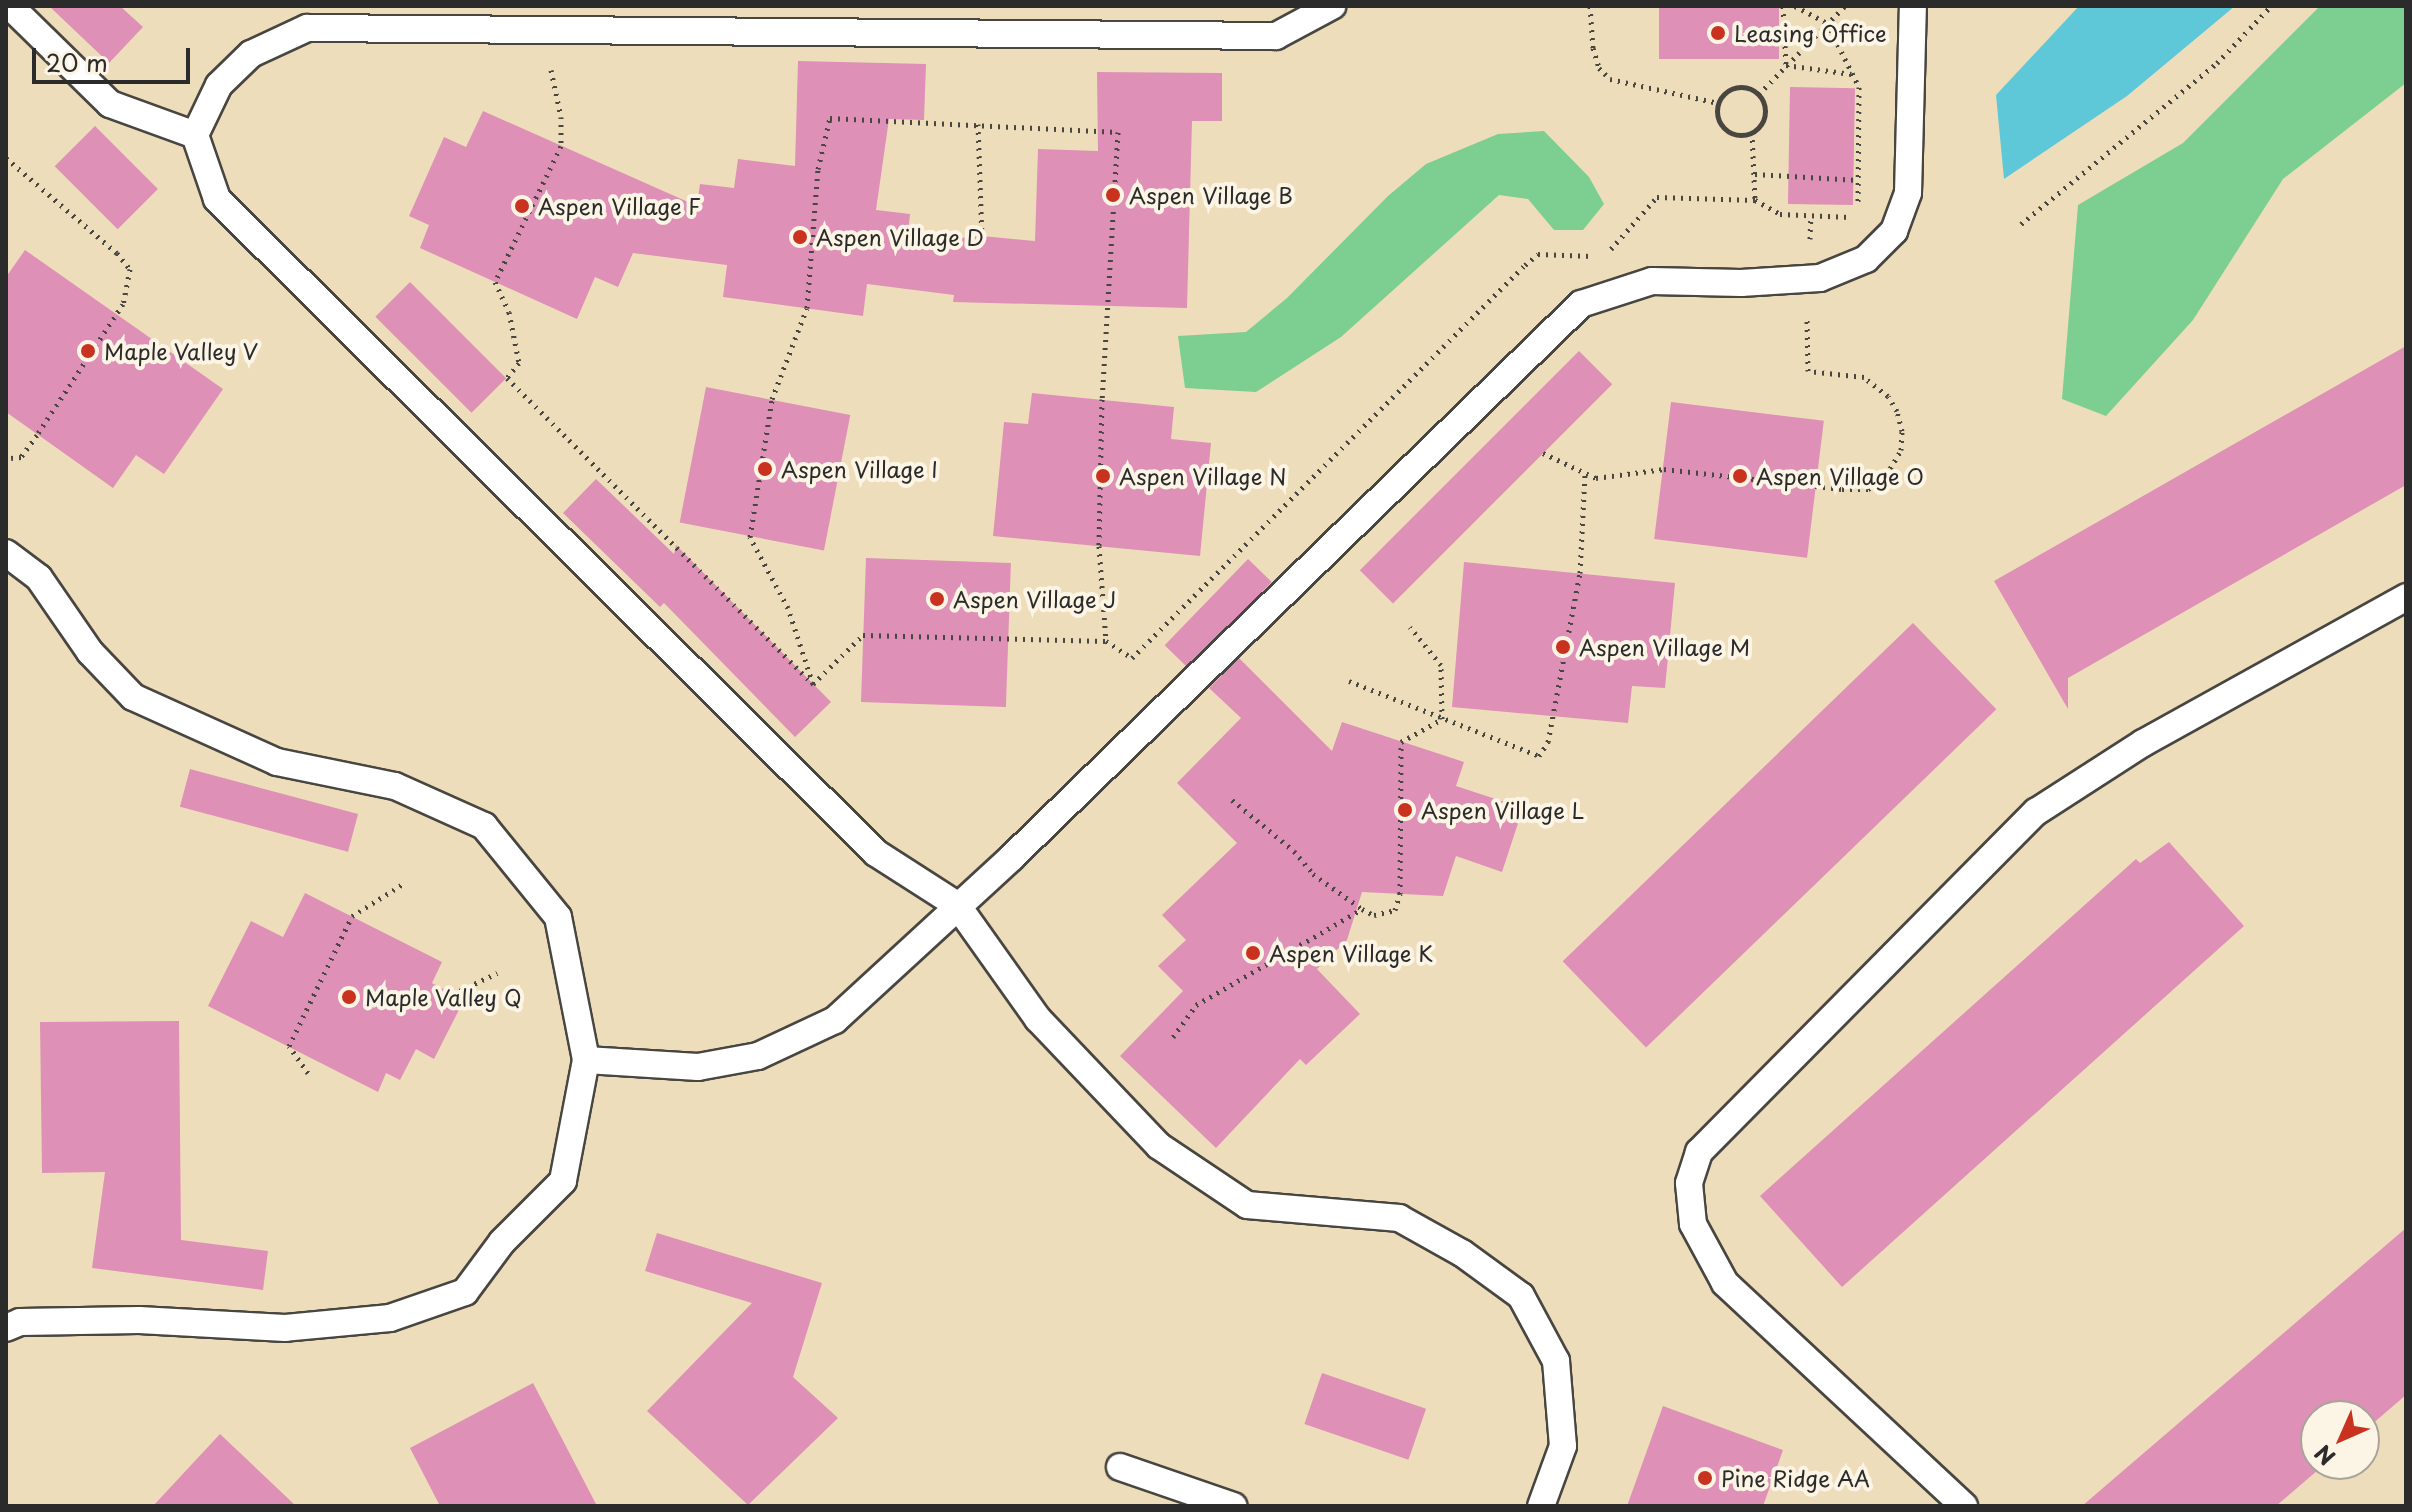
<!DOCTYPE html>
<html>
<head>
<meta charset="utf-8">
<style>
  body { margin:0 }
  #map { position:relative; width:2412px; height:1512px; overflow:hidden; background:#edb; font-family:"Playpen Sans",sans-serif }
  div>[style] { position:absolute }
  .green>* { inset:0; background:#7ccf91 }
  .water>* { inset:0; background:#5ec8d9 }
  .building>* { inset:0; background:#de90b6; transform-origin:0 0 }
  .path>* { height:5px; margin-top:-2.5px; transform-origin:0; background:repeating-linear-gradient(90deg,#484641 0 2px,transparent 0 8px) }
  .path>.ring { margin:-2.5px; padding:0; box-sizing:content-box; background:none; border:5px solid #484641; border-radius:50% }
  .roads { filter:drop-shadow(2px 0 #484641) drop-shadow(-2px 0 #484641) drop-shadow(0 2px #484641) drop-shadow(0 -2px #484641) }
  .service>* { height:26px; margin:-13px; padding:0 13px; transform-origin:13px; border-radius:13px; background:#fff }
  .dots>* { width:22px; height:22px; translate:-50% -50%; box-sizing:border-box; border:4px solid #fcf5e5; border-radius:50% }
  span { translate:-50% -50%; white-space:nowrap; text-align:center; line-height:1.15; -webkit-text-stroke:8px #fcf5e5; paint-order:stroke }
  .poi-label { font-size:22px; color:#2b2b2b }
  .left { translate:0 -50%; text-align:left }
  .frame { position:absolute; inset:0; border:8px solid #2b2b2b; pointer-events:none }
  .north { position:absolute; left:2300px; top:1400px; width:80px; height:80px; box-sizing:border-box; background:#fcf5e5; border:2px solid #a8a49b; border-radius:50%; rotate:225deg; font-size:22px; font-weight:700; line-height:32px; text-align:center; color:#2b2b2b }
  .north::after { content:''; display:block; margin:auto; width:28px; height:36px; background:#c8321e; clip-path:polygon(50% 0,100% 100%,50% 72%,0 100%) }
  .scale { position:absolute; left:32px; top:48px; width:158px; height:36px; box-sizing:border-box; border:4px solid #2b2b2b; border-top:0; padding-left:10px; font-size:24px; line-height:28px; white-space:nowrap; color:#2b2b2b; -webkit-text-stroke:6px #fcf5e5; paint-order:stroke }
</style>
</head>
<body>
<div id="map">
  <div class="green">
    <div style="clip-path:polygon(2320px 6px,2406px 6px,2406px 83px,2283px 179px,2193px 320px,2106px 416px,2062px 399px,2078px 205px,2183px 143px)"></div>
    <div style="clip-path:polygon(1544px 131px,1589px 177px,1604px 204px,1583px 230px,1554px 230px,1528px 199px,1499px 195px,1341px 337px,1256px 392px,1185px 388px,1178px 336px,1246px 332px,1287px 298px,1388px 196px,1426px 164px,1498px 134px)"></div>
  </div>
  <div class="water">
    <div style="clip-path:polygon(2079px 6px,2235px 6px,2127px 96px,2004px 179px,1996px 95px)"></div>
  </div>
  <div class="building">
    <div style="clip-path:polygon(49px 6px,120px 6px,143px 27px,109px 63px)"></div>
    <div style="left:1659px;top:6px;width:120px;height:53px"></div>
    <div style="clip-path:polygon(798px 61px,926px 64px,924px 120px,889px 119px,876px 210px,910px 214px,907px 243px,982px 236px,1035px 241px,1038px 149px,1098px 151px,1097px 72px,1222px 73px,1222px 121px,1192px 121px,1187px 308px,953px 302px,954px 295px,867px 284px,863px 316px,723px 297px,727px 265px,633px 253px,618px 287px,595px 277px,577px 319px,420px 248px,429px 225px,409px 216px,444px 137px,466px 147px,483px 111px,697px 206px,700px 184px,734px 188px,738px 159px,795px 166px)"></div>
    <div style="left:1790px;top:87px;width:65px;height:117px;rotate:1deg"></div>
    <div style="left:95px;top:126px;width:89px;height:57px;rotate:45deg"></div>
    <div style="clip-path:polygon(25px 250px,223px 389px,164px 474px,136px 455px,113px 488px,6px 412px,6px 277px)"></div>
    <div style="left:410px;top:282px;width:136px;height:49px;rotate:45deg"></div>
    <div style="clip-path:polygon(2406px 346px,2406px 485px,2068px 678px,2068px 709px,1994px 581px)"></div>
    <div style="left:1579px;top:351px;width:47px;height:310px;rotate:45deg"></div>
    <div style="left:706px;top:387px;width:147px;height:138px;rotate:11deg"></div>
    <div style="clip-path:polygon(1032px 393px,1174px 407px,1171px 439px,1211px 443px,1200px 556px,993px 536px,1004px 422px,1028px 424px)"></div>
    <div style="left:1671px;top:402px;width:154px;height:138px;rotate:7deg"></div>
    <div style="clip-path:polygon(596px 479px,674px 554px,676px 545px,831px 702px,795px 737px,664px 603px,660px 607px,563px 513px)"></div>
    <div style="left:866px;top:558px;width:145px;height:144px;rotate:2deg"></div>
    <div style="left:1248px;top:559px;width:33px;height:120px;rotate:44deg"></div>
    <div style="clip-path:polygon(1464px 562px,1675px 583px,1665px 688px,1632px 686px,1628px 723px,1452px 707px)"></div>
    <div style="left:1913px;top:623px;width:120px;height:487px;rotate:46deg"></div>
    <div style="clip-path:polygon(1239px 658px,1332px 751px,1342px 722px,1464px 762px,1456px 786px,1523px 808px,1502px 872px,1456px 856px,1443px 896px,1362px 892px,1347px 940px,1317px 969px,1360px 1014px,1306px 1065px,1300px 1059px,1216px 1148px,1120px 1056px,1183px 991px,1158px 966px,1186px 940px,1162px 915px,1237px 843px,1177px 783px,1241px 718px,1209px 688px)"></div>
    <div style="left:190px;top:769px;width:174px;height:39px;rotate:15deg"></div>
    <div style="clip-path:polygon(2169px 842px,2244px 926px,1842px 1287px,1760px 1196px,2136px 859px,2140px 863px)"></div>
    <div style="clip-path:polygon(305px 893px,442px 962px,432px 983px,464px 1000px,434px 1059px,416px 1049px,400px 1080px,386px 1073px,378px 1092px,208px 1006px,251px 921px,283px 937px)"></div>
    <div style="clip-path:polygon(179px 1021px,181px 1240px,268px 1251px,263px 1290px,92px 1268px,105px 1172px,42px 1173px,40px 1022px)"></div>
    <div style="clip-path:polygon(2406px 1228px,2406px 1395px,2364px 1431px,2364px 1416px,2316px 1416px,2316px 1464px,2325px 1464px,2276px 1506px,2082px 1506px)"></div>
    <div style="clip-path:polygon(657px 1233px,822px 1283px,793px 1377px,838px 1418px,748px 1505px,647px 1411px,752px 1303px,645px 1271px)"></div>
    <div style="left:1322px;top:1373px;width:110px;height:54px;rotate:19deg"></div>
    <div style="clip-path:polygon(533px 1383px,597px 1506px,440px 1506px,410px 1448px)"></div>
    <div style="clip-path:polygon(1663px 1406px,1783px 1450px,1763px 1506px,1627px 1506px)"></div>
    <div style="clip-path:polygon(220px 1434px,296px 1506px,153px 1506px)"></div>
  </div>
  <div class="path">
    <div style="left:1590px;top:6px;width:42px;rotate:85.9deg"></div>
    <div style="left:1593px;top:48px;width:21px;rotate:73deg"></div>
    <div style="left:1599px;top:68px;width:16px;rotate:45deg"></div>
    <div style="left:1610px;top:79px;width:111px;rotate:12.5deg"></div>
    <div style="left:1783px;top:6px;width:59px;rotate:87.1deg"></div>
    <div style="left:1786px;top:65px;width:66px;rotate:7.9deg"></div>
    <div style="left:1795px;top:6px;width:36px;rotate:28deg"></div>
    <div style="left:1827px;top:23px;width:72px;rotate:63.4deg"></div>
    <div style="left:1859px;top:87px;width:116px;rotate:90.5deg"></div>
    <div style="left:551px;top:70px;width:48px;rotate:78deg"></div>
    <div style="left:561px;top:117px;width:29px;rotate:90deg"></div>
    <div style="left:561px;top:146px;width:151px;rotate:115.9deg"></div>
    <div style="left:495px;top:282px;width:33px;rotate:65deg"></div>
    <div style="left:509px;top:312px;width:52px;rotate:78.9deg"></div>
    <div style="left:519px;top:363px;width:19px;rotate:129deg"></div>
    <div style="left:507px;top:378px;width:433px;rotate:45deg"></div>
    <div class="ring" style="left:1717px;top:87px;width:43px;height:43px"></div>
    <div style="left:1759px;top:94px;width:123px;rotate:-45.7deg"></div>
    <div style="left:978px;top:124px;width:112px;rotate:88deg"></div>
    <div style="left:1752px;top:132px;width:68px;rotate:87.5deg"></div>
    <div style="left:6px;top:158px;width:146px;rotate:40.6deg"></div>
    <div style="left:117px;top:253px;width:21px;rotate:51deg"></div>
    <div style="left:130px;top:269px;width:36px;rotate:101deg"></div>
    <div style="left:123px;top:304px;width:157px;rotate:123.3deg"></div>
    <div style="left:37px;top:435px;width:27px;rotate:126deg"></div>
    <div style="left:21px;top:457px;width:10px;rotate:174deg"></div>
    <div style="left:1755px;top:174px;width:103px;rotate:3.3deg"></div>
    <div style="left:2021px;top:224px;width:254px;rotate:-39.4deg"></div>
    <div style="left:2217px;top:63px;width:79px;rotate:-46.5deg"></div>
    <div style="left:1810px;top:239px;width:23px;rotate:-88deg"></div>
    <div style="left:1611px;top:249px;width:69px;rotate:-48.5deg"></div>
    <div style="left:1657px;top:197px;width:98px;rotate:1.8deg"></div>
    <div style="left:1755px;top:200px;width:29px;rotate:29deg"></div>
    <div style="left:1780px;top:214px;width:70px;rotate:2.5deg"></div>
    <div style="left:1543px;top:453px;width:59px;rotate:25.3deg"></div>
    <div style="left:1596px;top:478px;width:69px;rotate:-7.5deg"></div>
    <div style="left:1664px;top:469px;width:179px;rotate:6.4deg"></div>
    <div style="left:1842px;top:489px;width:26px"></div>
    <div style="left:1868px;top:489px;width:16px;rotate:-27deg"></div>
    <div style="left:1882px;top:482px;width:37px;rotate:-59deg"></div>
    <div style="left:1901px;top:450px;width:19px;rotate:-87deg"></div>
    <div style="left:1902px;top:431px;width:21px;rotate:-104deg"></div>
    <div style="left:1897px;top:411px;width:17px;rotate:-121deg"></div>
    <div style="left:1888px;top:396px;width:31px;rotate:-142deg"></div>
    <div style="left:1864px;top:377px;width:56px;rotate:-173.9deg"></div>
    <div style="left:1808px;top:371px;width:54px;rotate:-91.1deg"></div>
    <div style="left:1349px;top:681px;width:204px;rotate:21.5deg"></div>
    <div style="left:1539px;top:756px;width:17px;rotate:-57deg"></div>
    <div style="left:1548px;top:742px;width:172px;rotate:-79.3deg"></div>
    <div style="left:1580px;top:573px;width:99px;rotate:-87.1deg"></div>
    <div style="left:813px;top:684px;width:80px;rotate:-108.2deg"></div>
    <div style="left:788px;top:608px;width:81px;rotate:-118.2deg"></div>
    <div style="left:750px;top:537px;width:140px;rotate:-80.9deg"></div>
    <div style="left:772px;top:399px;width:97px;rotate:-69deg"></div>
    <div style="left:807px;top:308px;width:139px;rotate:-85.5deg"></div>
    <div style="left:818px;top:169px;width:52px;rotate:-76.8deg"></div>
    <div style="left:830px;top:118px;width:288px;rotate:2.8deg"></div>
    <div style="left:1118px;top:132px;width:267px;rotate:93.4deg"></div>
    <div style="left:1102px;top:399px;width:147px;rotate:91.2deg"></div>
    <div style="left:1099px;top:546px;width:95px;rotate:85.8deg"></div>
    <div style="left:1106px;top:641px;width:31px;rotate:33deg"></div>
    <div style="left:1132px;top:658px;width:556px;rotate:-45deg"></div>
    <div style="left:1525px;top:265px;width:17px;rotate:-40deg"></div>
    <div style="left:1538px;top:254px;width:54px;rotate:2.1deg"></div>
    <div style="left:813px;top:684px;width:70px;rotate:-44.4deg"></div>
    <div style="left:863px;top:635px;width:243px;rotate:1.4deg"></div>
    <div style="left:1232px;top:800px;width:80px;rotate:39.4deg"></div>
    <div style="left:1294px;top:851px;width:30px;rotate:50deg"></div>
    <div style="left:1313px;top:874px;width:60px;rotate:35.5deg"></div>
    <div style="left:1362px;top:909px;width:13px;rotate:27deg"></div>
    <div style="left:1374px;top:915px;width:22px;rotate:-13deg"></div>
    <div style="left:1395px;top:910px;width:17px;rotate:-73deg"></div>
    <div style="left:1400px;top:894px;width:152px;rotate:-89.6deg"></div>
    <div style="left:1401px;top:742px;width:47px;rotate:-29.3deg"></div>
    <div style="left:1442px;top:719px;width:54px;rotate:-91.1deg"></div>
    <div style="left:1441px;top:665px;width:49px;rotate:-129.2deg"></div>
    <div style="left:453px;top:994px;width:49px;rotate:-25.5deg"></div>
    <div style="left:1173px;top:1037px;width:39px;rotate:-54deg"></div>
    <div style="left:1196px;top:1005px;width:192px;rotate:-30deg"></div>
    <div style="left:308px;top:1073px;width:33px;rotate:-125deg"></div>
    <div style="left:289px;top:1046px;width:144px;rotate:-64.1deg"></div>
    <div style="left:352px;top:916px;width:60px;rotate:-32.1deg"></div>
  </div>
  <div class="roads">
    <div class="service">
      <div style="left:10px;top:6px;width:140px;rotate:44.4deg"></div>
      <div style="left:110px;top:104px;width:90px;rotate:20deg"></div>
      <div style="left:195px;top:135px;width:68px;rotate:71deg"></div>
      <div style="left:217px;top:199px;width:928px;rotate:44.78deg"></div>
      <div style="left:876px;top:853px;width:96px;rotate:32.7deg"></div>
      <div style="left:957px;top:905px;width:140px;rotate:54.6deg"></div>
      <div style="left:1038px;top:1019px;width:175px;rotate:46.4deg"></div>
      <div style="left:1159px;top:1146px;width:106px;rotate:33.8deg"></div>
      <div style="left:1247px;top:1205px;width:153px;rotate:4.9deg"></div>
      <div style="left:1399px;top:1218px;width:72px;rotate:29.1deg"></div>
      <div style="left:1462px;top:1253px;width:73px;rotate:36.1deg"></div>
      <div style="left:1521px;top:1296px;width:74px;rotate:61.7deg"></div>
      <div style="left:1556px;top:1361px;width:85px;rotate:85.3deg"></div>
      <div style="left:1563px;top:1446px;width:64px;rotate:110.1deg"></div>
      <div style="left:195px;top:135px;width:55px;rotate:-64.4deg"></div>
      <div style="left:219px;top:85px;width:45px;rotate:-44.1deg"></div>
      <div style="left:251px;top:54px;width:62px;rotate:-24.9deg"></div>
      <div style="left:307px;top:28px;width:969px;rotate:0.47deg"></div>
      <div style="left:1276px;top:36px;width:64px;rotate:-28.2deg"></div>
      <div style="left:6px;top:553px;width:41px;rotate:37.1deg"></div>
      <div style="left:39px;top:578px;width:90px;rotate:55.4deg"></div>
      <div style="left:90px;top:652px;width:62px;rotate:46.3deg"></div>
      <div style="left:133px;top:697px;width:158px;rotate:24.3deg"></div>
      <div style="left:277px;top:762px;width:120px;rotate:11.5deg"></div>
      <div style="left:395px;top:786px;width:98px;rotate:24.2deg"></div>
      <div style="left:484px;top:826px;width:117px;rotate:50.9deg"></div>
      <div style="left:558px;top:917px;width:146px;rotate:78.9deg"></div>
      <div style="left:586px;top:1060px;width:123px;rotate:100.8deg"></div>
      <div style="left:563px;top:1181px;width:86px;rotate:135deg"></div>
      <div style="left:502px;top:1242px;width:62px;rotate:126.5deg"></div>
      <div style="left:465px;top:1292px;width:79px;rotate:160.9deg"></div>
      <div style="left:390px;top:1318px;width:105px;rotate:174.6deg"></div>
      <div style="left:285px;top:1328px;width:146px;rotate:-176.9deg"></div>
      <div style="left:139px;top:1320px;width:119px;rotate:179deg"></div>
      <div style="left:20px;top:1322px;width:15px;rotate:157deg"></div>
      <div style="left:586px;top:1060px;width:112px;rotate:3.6deg"></div>
      <div style="left:698px;top:1067px;width:61px;rotate:-10.4deg"></div>
      <div style="left:758px;top:1056px;width:85px;rotate:-25.1deg"></div>
      <div style="left:835px;top:1020px;width:239px;rotate:-42.6deg"></div>
      <div style="left:1011px;top:858px;width:795px;rotate:-44.18deg"></div>
      <div style="left:1581px;top:304px;width:75px;rotate:-17.9deg"></div>
      <div style="left:1652px;top:281px;width:89px;rotate:1.3deg"></div>
      <div style="left:1741px;top:283px;width:79px;rotate:-3.6deg"></div>
      <div style="left:1820px;top:278px;width:50px;rotate:-22.4deg"></div>
      <div style="left:1866px;top:259px;width:40px;rotate:-45deg"></div>
      <div style="left:1894px;top:231px;width:40px;rotate:-69.8deg"></div>
      <div style="left:1908px;top:193px;width:187px;rotate:-88.5deg"></div>
      <div style="left:1120px;top:1467px;width:120px;rotate:19deg"></div>
      <div style="left:1964px;top:1506px;width:327px;rotate:-137deg"></div>
      <div style="left:1725px;top:1283px;width:67px;rotate:-118.5deg"></div>
      <div style="left:1693px;top:1224px;width:41px;rotate:-95.6deg"></div>
      <div style="left:1689px;top:1183px;width:33px;rotate:-72deg"></div>
      <div style="left:1699px;top:1152px;width:479px;rotate:-45.3deg"></div>
      <div style="left:2036px;top:812px;width:127px;rotate:-32.8deg"></div>
      <div style="left:2143px;top:743px;width:301px;rotate:-29deg"></div>
    </div>
  </div>
  <div class="dots">
    <div style="left:1718px;top:33px;background:#c8321e"></div>
    <div style="left:1113px;top:195px;background:#c8321e"></div>
    <div style="left:522px;top:206px;background:#c8321e"></div>
    <div style="left:800px;top:237px;background:#c8321e"></div>
    <div style="left:88px;top:351px;background:#c8321e"></div>
    <div style="left:765px;top:469px;background:#c8321e"></div>
    <div style="left:1103px;top:476px;background:#c8321e"></div>
    <div style="left:1740px;top:476px;background:#c8321e"></div>
    <div style="left:937px;top:599px;background:#c8321e"></div>
    <div style="left:1563px;top:647px;background:#c8321e"></div>
    <div style="left:1405px;top:810px;background:#c8321e"></div>
    <div style="left:1253px;top:953px;background:#c8321e"></div>
    <div style="left:349px;top:997px;background:#c8321e"></div>
    <div style="left:1705px;top:1478px;background:#c8321e"></div>
  </div>
  <div class="poi-label">
    <span class="left" style="left:1734px;top:33px">Leasing Office</span>
    <span class="left" style="left:1129px;top:195px">Aspen Village B</span>
    <span class="left" style="left:538px;top:206px">Aspen Village F</span>
    <span class="left" style="left:816px;top:237px">Aspen Village D</span>
    <span class="left" style="left:104px;top:351px">Maple Valley V</span>
    <span class="left" style="left:781px;top:469px">Aspen Village I</span>
    <span class="left" style="left:1119px;top:476px">Aspen Village N</span>
    <span class="left" style="left:1756px;top:476px">Aspen Village O</span>
    <span class="left" style="left:953px;top:599px">Aspen Village J</span>
    <span class="left" style="left:1579px;top:647px">Aspen Village M</span>
    <span class="left" style="left:1421px;top:810px">Aspen Village L</span>
    <span class="left" style="left:1269px;top:953px">Aspen Village K</span>
    <span class="left" style="left:365px;top:997px">Maple Valley Q</span>
    <span class="left" style="left:1721px;top:1478px">Pine Ridge AA</span>
  </div>
  <div class="frame"></div>
  <div class="north">N</div>
  <div class="scale">20 m</div>
</div>
</body>
</html>
